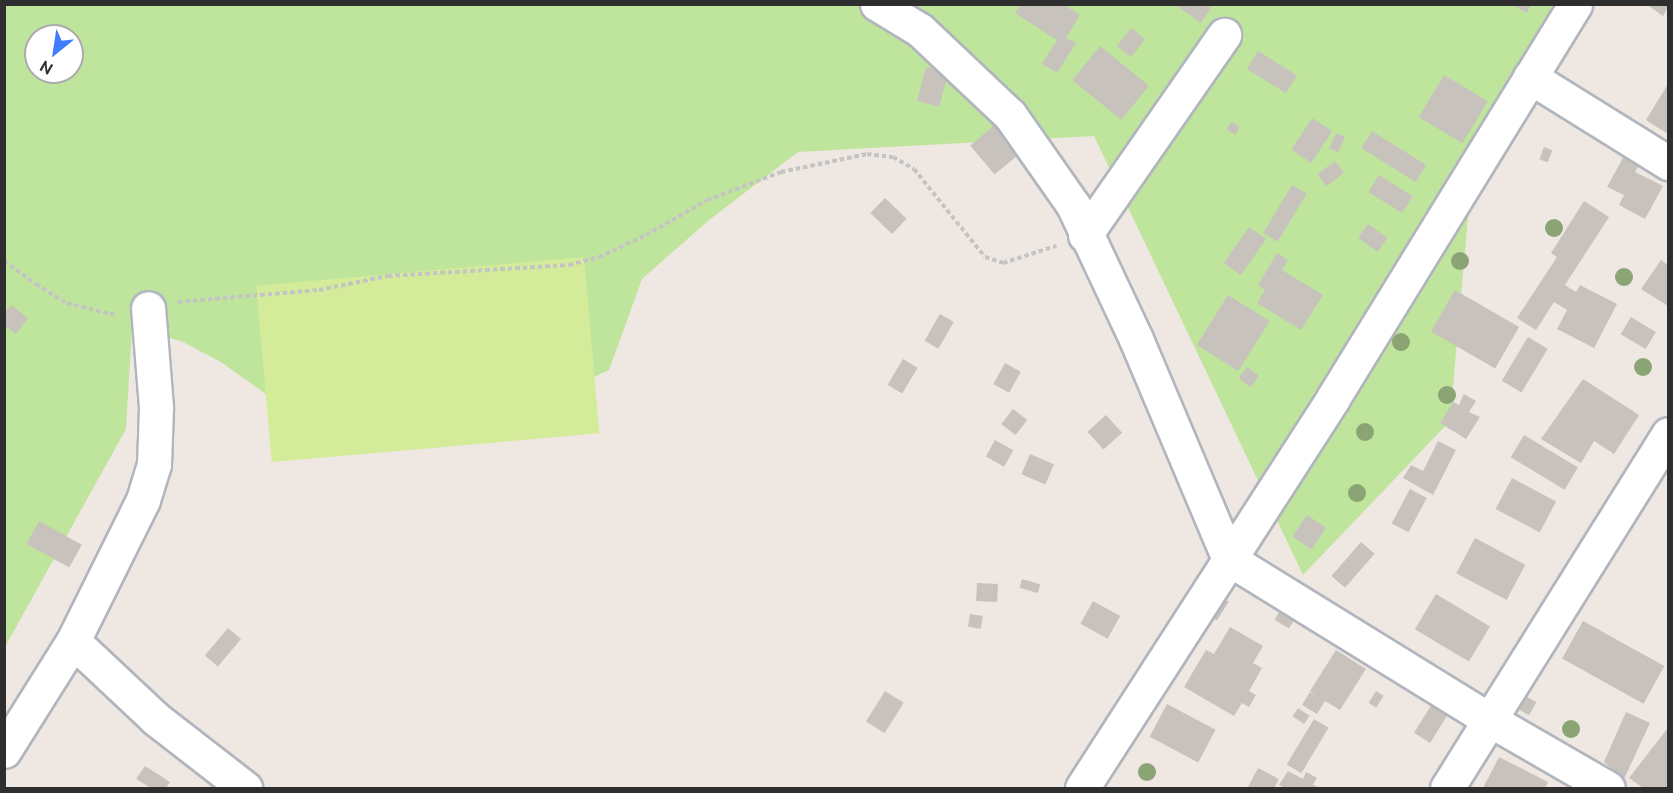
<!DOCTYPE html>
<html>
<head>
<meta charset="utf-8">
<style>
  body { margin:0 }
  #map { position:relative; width:1673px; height:793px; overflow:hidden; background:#efe7e1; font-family:Ubuntu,sans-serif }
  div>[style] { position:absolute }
  .green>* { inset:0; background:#bfe59d }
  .pitch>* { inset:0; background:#d4ec99; transform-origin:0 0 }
  .building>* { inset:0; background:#c8c2bc; transform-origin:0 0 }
  .path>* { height:4px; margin-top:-2px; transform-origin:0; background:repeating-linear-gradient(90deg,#c4c4c4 0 4.5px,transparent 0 7.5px) }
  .roads { filter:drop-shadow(2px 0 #b1b5be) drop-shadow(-2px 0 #b1b5be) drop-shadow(0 2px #b1b5be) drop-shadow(0 -2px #b1b5be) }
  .minor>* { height:33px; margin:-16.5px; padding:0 16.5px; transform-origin:16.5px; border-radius:16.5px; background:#fff }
  .trees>* { width:18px; height:18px; margin:-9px; border-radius:50%; background:#8aa474 }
  span { translate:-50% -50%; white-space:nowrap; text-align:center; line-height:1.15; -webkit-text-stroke:5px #fff; paint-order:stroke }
  .frame { position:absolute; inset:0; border:6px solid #2e2e2e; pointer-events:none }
  .north { position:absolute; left:24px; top:24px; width:60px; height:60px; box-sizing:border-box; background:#fff; border:2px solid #ababab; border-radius:50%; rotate:210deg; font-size:16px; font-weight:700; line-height:24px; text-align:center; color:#2e2e2e }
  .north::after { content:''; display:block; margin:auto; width:21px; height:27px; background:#407cfc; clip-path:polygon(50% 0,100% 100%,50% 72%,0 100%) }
</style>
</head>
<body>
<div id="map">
  <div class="green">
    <div style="clip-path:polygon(evenodd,5px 5px,1559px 5px,1472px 171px,1450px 421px,1303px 575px,1094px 136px,798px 152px,709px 220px,642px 279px,609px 370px,443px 447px,316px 430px,221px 362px,181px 341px,132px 328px,126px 429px,5px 647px,5px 5px,36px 36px,72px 36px,72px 72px,36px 72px,36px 36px)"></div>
  </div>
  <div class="pitch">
    <div style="left:584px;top:257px;width:177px;height:329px;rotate:85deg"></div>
  </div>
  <div class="building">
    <div style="clip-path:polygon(1021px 4px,1063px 4px,1080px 15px,1066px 38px,1076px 43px,1057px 73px,1042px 64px,1057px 40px,1015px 13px)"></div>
    <div style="clip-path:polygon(1174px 4px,1206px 4px,1211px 8px,1201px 23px)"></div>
    <div style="clip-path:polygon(1512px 4px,1531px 4px,1527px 13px)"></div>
    <div style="clip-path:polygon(1646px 4px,1668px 4px,1668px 7px,1663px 16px)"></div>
    <div style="left:1131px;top:28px;width:18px;height:23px;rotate:38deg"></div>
    <div style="left:1100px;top:46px;width:63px;height:44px;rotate:39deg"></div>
    <div style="left:1258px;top:51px;width:46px;height:21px;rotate:32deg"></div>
    <div style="left:926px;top:67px;width:23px;height:35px;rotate:15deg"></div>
    <div style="left:1444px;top:75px;width:51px;height:49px;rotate:31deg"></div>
    <div style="clip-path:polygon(1668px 84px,1668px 134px,1646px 120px)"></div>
    <div style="left:1312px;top:118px;width:24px;height:38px;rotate:33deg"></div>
    <div style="left:1231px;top:122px;width:10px;height:9px;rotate:29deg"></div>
    <div style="left:997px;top:123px;width:38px;height:35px;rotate:50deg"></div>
    <div style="left:1372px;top:131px;width:64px;height:20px;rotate:32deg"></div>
    <div style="left:1336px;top:133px;width:10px;height:17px;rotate:24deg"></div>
    <div style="left:1544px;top:147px;width:9px;height:13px;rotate:21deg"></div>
    <div style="clip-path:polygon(1624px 156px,1640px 164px,1635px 172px,1663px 186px,1645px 219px,1619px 205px,1624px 195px,1607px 187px)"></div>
    <div style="left:1335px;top:161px;width:15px;height:22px;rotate:53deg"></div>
    <div style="left:1379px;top:175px;width:40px;height:20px;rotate:32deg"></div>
    <div style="left:1292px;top:185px;width:17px;height:56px;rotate:31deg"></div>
    <div style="left:885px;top:198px;width:30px;height:21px;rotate:44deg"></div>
    <div style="clip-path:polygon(1584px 201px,1609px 217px,1565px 285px,1576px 292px,1580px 285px,1617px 304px,1594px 348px,1557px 329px,1567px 310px,1554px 302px,1536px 330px,1517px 318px,1557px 257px,1551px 253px)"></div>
    <div style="left:1368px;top:224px;width:24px;height:17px;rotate:36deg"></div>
    <div style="left:1249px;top:227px;width:21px;height:44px;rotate:35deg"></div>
    <div style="clip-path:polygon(1277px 253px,1288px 260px,1282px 270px,1323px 295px,1301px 330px,1257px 303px,1265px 290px,1258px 285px)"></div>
    <div style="clip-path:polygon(1661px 260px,1668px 265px,1668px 306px,1641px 289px)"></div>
    <div style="left:1455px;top:290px;width:74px;height:48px;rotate:30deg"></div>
    <div style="left:1228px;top:295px;width:49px;height:59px;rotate:32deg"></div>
    <div style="clip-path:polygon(11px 305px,28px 318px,16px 334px,4px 325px,4px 314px)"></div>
    <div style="left:940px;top:314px;width:16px;height:31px;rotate:30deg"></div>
    <div style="left:1631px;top:317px;width:29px;height:20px;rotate:31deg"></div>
    <div style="left:1528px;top:337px;width:23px;height:51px;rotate:31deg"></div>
    <div style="left:903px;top:359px;width:17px;height:30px;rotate:31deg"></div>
    <div style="left:1005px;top:363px;width:18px;height:24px;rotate:29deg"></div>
    <div style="left:1247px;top:367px;width:15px;height:14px;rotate:37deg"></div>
    <div style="clip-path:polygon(1583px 379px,1639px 415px,1614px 454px,1594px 441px,1581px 463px,1541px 439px)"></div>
    <div style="clip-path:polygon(1464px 394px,1476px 401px,1469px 412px,1480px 417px,1466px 439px,1440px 423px,1453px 402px,1459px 405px)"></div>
    <div style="left:1013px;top:409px;width:18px;height:19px;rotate:38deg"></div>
    <div style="left:1106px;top:415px;width:24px;height:25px;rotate:48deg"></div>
    <div style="left:1524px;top:435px;width:63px;height:26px;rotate:31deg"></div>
    <div style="left:995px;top:440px;width:21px;height:19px;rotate:29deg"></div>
    <div style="clip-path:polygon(1438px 441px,1456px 450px,1433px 495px,1403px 478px,1411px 465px,1423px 471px)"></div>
    <div style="left:1030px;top:454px;width:26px;height:22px;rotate:23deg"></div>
    <div style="left:1512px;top:478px;width:50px;height:35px;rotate:28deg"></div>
    <div style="left:1410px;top:489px;width:19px;height:39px;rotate:28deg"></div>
    <div style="left:1307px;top:515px;width:23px;height:26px;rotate:34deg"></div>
    <div style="left:39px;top:521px;width:49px;height:26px;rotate:29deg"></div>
    <div style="left:1475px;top:538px;width:57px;height:40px;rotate:28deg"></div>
    <div style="left:1361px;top:542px;width:18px;height:45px;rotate:41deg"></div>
    <div style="left:1022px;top:579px;width:19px;height:9px;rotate:16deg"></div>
    <div style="left:977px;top:583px;width:21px;height:18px;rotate:3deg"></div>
    <div style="left:1436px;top:594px;width:63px;height:41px;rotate:31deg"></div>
    <div style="left:1221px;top:597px;width:9px;height:22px;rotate:32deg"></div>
    <div style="left:1093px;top:601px;width:31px;height:26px;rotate:29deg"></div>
    <div style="left:1279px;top:612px;width:17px;height:9px;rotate:31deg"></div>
    <div style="left:970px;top:614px;width:13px;height:13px;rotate:9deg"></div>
    <div style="left:1583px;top:621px;width:93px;height:43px;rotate:29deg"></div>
    <div style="clip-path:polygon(1230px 627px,1263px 646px,1253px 663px,1262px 668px,1249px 691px,1256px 695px,1249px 707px,1242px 703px,1234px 716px,1184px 687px,1206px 650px,1214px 654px)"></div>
    <div style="left:228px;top:628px;width:17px;height:36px;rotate:40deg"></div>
    <div style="clip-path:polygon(1336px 650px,1366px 669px,1340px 710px,1325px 701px,1317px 714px,1302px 705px,1310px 692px,1316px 696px,1310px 691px)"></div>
    <div style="left:885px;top:691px;width:22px;height:36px;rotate:32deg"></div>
    <div style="left:1376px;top:691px;width:9px;height:14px;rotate:32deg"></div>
    <div style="left:1518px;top:692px;width:21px;height:15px;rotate:29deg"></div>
    <div style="left:1167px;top:704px;width:55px;height:37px;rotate:28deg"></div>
    <div style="left:1432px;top:704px;width:19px;height:34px;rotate:32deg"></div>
    <div style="left:1298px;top:708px;width:14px;height:10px;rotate:34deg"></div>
    <div style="clip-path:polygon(1626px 712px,1650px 723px,1624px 779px,1604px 762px)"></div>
    <div style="left:1314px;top:719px;width:17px;height:53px;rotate:31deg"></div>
    <div style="clip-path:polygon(1667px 729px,1668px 788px,1643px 788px,1629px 778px)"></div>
    <div style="clip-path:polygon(1499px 757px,1548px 782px,1545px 788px,1483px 788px)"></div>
    <div style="clip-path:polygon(145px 766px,170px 782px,166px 788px,151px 788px,136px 779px)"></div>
    <div style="clip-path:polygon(1258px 768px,1279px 779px,1274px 788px,1248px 787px)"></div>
    <div style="clip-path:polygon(1288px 771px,1303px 779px,1306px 772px,1317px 778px,1313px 785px,1320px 788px,1285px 788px,1279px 785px)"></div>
  </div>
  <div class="path">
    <div style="left:4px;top:261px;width:39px;rotate:36deg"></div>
    <div style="left:36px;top:284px;width:36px;rotate:32deg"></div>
    <div style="left:67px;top:303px;width:44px;rotate:14.3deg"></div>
    <div style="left:110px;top:314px;width:7px;rotate:-8deg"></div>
    <div style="left:178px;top:302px;width:142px;rotate:-4.9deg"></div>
    <div style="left:319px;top:290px;width:70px;rotate:-11.5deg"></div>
    <div style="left:388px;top:276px;width:181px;rotate:-3.5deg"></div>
    <div style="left:569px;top:265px;width:31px;rotate:-15deg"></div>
    <div style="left:599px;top:257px;width:52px;rotate:-25.1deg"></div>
    <div style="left:646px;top:235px;width:70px;rotate:-29.8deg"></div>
    <div style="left:707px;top:200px;width:79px;rotate:-20.7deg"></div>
    <div style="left:781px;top:172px;width:88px;rotate:-11.8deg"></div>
    <div style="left:867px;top:154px;width:26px;rotate:7deg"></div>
    <div style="left:893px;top:157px;width:24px;rotate:30deg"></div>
    <div style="left:914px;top:169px;width:113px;rotate:51.1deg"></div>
    <div style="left:985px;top:257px;width:19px;rotate:18deg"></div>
    <div style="left:1003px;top:263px;width:56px;rotate:-17.8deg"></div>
  </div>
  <div class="roads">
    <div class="minor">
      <div style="left:877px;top:4px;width:50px;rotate:31.2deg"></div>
      <div style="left:920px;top:30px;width:124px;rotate:43.4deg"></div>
      <div style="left:1010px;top:115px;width:110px;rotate:55deg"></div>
      <div style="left:1073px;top:205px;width:148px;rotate:64.8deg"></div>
      <div style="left:1136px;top:339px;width:239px;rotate:67.1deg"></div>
      <div style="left:1229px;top:559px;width:307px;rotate:31.7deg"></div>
      <div style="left:1490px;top:720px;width:136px;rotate:30deg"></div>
      <div style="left:1530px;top:77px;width:163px;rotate:31.9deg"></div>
      <div style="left:1085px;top:235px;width:244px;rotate:-55.2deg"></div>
      <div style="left:73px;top:641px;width:114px;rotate:43.2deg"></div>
      <div style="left:156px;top:719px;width:113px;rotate:37.8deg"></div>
      <div style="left:4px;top:751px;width:130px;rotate:-57.9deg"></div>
      <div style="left:73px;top:641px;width:157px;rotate:-63.6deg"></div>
      <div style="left:143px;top:500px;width:37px;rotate:-73deg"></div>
      <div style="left:154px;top:465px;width:58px;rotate:-88deg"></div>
      <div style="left:156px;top:407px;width:99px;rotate:-94.6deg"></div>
      <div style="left:1082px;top:788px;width:464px;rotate:-57.2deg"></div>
      <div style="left:1333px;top:398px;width:462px;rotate:-58.4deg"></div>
      <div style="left:1447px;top:788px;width:417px;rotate:-58deg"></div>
    </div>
  </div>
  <div class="trees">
    <div style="left:1554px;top:228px"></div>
    <div style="left:1460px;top:261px"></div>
    <div style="left:1624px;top:277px"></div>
    <div style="left:1401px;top:342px"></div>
    <div style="left:1643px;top:367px"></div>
    <div style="left:1447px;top:395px"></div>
    <div style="left:1365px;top:432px"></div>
    <div style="left:1357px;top:493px"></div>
    <div style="left:1571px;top:729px"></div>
    <div style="left:1147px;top:772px"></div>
  </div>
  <div class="frame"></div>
  <div class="north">N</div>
</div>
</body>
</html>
